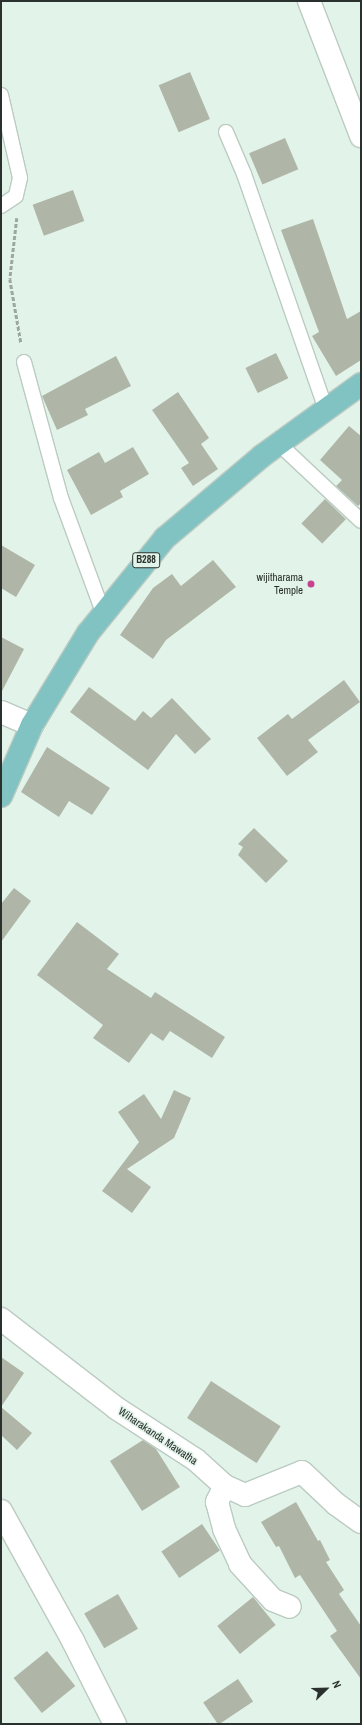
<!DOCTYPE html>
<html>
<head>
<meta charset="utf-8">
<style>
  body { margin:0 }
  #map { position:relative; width:362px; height:1725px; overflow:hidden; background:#e2f3e9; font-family:"Archivo Narrow",sans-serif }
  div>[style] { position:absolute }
  .building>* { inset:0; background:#afb6a8; transform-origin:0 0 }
  .path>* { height:2.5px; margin-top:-1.25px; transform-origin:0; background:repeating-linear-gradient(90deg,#9ba8a0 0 4px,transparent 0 6px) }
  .roads { filter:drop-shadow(1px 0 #bbcbc2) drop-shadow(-1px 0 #bbcbc2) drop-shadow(0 1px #bbcbc2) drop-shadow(0 -1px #bbcbc2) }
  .service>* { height:14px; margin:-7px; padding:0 7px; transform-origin:7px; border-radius:7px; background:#fff }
  .minor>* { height:22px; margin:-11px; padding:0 11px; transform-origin:11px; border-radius:11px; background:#fff }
  .primary>* { height:22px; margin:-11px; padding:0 11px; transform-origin:11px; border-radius:11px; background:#81c2c2 }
  .dots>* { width:11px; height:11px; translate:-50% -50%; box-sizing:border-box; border:2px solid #e2f3e9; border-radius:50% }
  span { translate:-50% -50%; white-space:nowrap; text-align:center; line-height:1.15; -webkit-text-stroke:3px #e2f3e9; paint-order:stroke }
  .shield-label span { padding:1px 3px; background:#e2f3e9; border:1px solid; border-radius:3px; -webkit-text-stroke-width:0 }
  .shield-label { font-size:10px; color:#2a302d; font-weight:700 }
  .poi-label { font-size:11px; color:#2a302d }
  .right { translate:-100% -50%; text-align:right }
  .street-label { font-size:11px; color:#2a302d }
  .frame { position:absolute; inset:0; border:2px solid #2a302d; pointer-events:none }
  .north { position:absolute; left:306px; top:1669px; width:40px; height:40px; -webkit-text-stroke:3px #e2f3e9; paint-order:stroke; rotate:67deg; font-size:11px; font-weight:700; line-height:16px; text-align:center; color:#2a302d }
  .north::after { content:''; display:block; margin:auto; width:14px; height:18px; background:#2a302d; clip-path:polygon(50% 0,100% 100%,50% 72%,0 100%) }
</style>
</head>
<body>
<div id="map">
  <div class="building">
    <div style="left:190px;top:72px;width:51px;height:34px;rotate:67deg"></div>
    <div style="left:285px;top:138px;width:34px;height:39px;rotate:67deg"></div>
    <div style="left:73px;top:190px;width:33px;height:43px;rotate:70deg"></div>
    <div style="clip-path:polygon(313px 219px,347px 319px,361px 311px,361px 360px,336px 376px,312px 336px,319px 332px,281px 230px)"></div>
    <div style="left:276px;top:353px;width:28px;height:34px;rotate:64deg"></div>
    <div style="clip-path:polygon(116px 356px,131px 386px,85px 409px,88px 415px,57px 430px,42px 396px)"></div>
    <div style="clip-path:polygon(178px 392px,209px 438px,201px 444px,218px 469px,193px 486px,181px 468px,189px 463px,152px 410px)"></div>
    <div style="clip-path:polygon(349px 426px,361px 436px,361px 503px,358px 506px,336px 486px,342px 480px,320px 460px)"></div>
    <div style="clip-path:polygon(133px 447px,149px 474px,120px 491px,123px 497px,91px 515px,67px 470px,99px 452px,105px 463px)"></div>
    <div style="left:325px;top:499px;width:29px;height:34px;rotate:44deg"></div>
    <div style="clip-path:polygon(1px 545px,35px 565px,16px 597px,1px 588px)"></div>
    <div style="clip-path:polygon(213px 560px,236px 587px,166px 640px,153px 659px,120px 635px,153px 588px,172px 574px,181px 586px)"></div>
    <div style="clip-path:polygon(1px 637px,24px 649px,1px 693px)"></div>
    <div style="clip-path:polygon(344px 680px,360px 702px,308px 740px,318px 752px,287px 776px,257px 738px,288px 714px,292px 719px)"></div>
    <div style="clip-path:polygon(89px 687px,135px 721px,143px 711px,151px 718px,172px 698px,211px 739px,195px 754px,176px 734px,148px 770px,70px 712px)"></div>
    <div style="clip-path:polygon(47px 747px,110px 788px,92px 815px,69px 801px,59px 817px,21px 792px)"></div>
    <div style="clip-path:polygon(254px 828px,288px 861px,266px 883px,238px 855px,243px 847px,238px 844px)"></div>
    <div style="clip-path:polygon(14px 888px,31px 901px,1px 942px,1px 904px)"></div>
    <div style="clip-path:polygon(77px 922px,119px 954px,107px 969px,151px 998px,155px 992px,225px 1037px,212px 1058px,170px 1031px,163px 1041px,151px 1033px,129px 1063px,93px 1038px,103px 1025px,37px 975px)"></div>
    <div style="clip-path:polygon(174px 1090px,191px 1098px,174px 1138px,127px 1169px,151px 1187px,132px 1213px,102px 1191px,139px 1142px,118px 1112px,144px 1094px,161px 1119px)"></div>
    <div style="clip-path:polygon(1px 1357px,24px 1373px,1px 1407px,32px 1433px,17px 1450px,1px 1435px)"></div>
    <div style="left:211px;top:1381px;width:83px;height:44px;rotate:33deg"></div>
    <div style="clip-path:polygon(143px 1440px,156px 1449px,180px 1487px,142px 1511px,110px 1461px)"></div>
    <div style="clip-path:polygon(296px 1502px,318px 1541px,320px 1540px,330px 1560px,326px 1562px,344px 1590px,339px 1594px,361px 1626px,361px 1679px,330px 1636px,337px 1631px,300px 1575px,295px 1578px,279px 1546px,276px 1547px,261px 1522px)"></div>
    <div style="left:202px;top:1524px;width:32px;height:49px;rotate:56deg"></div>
    <div style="left:118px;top:1594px;width:40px;height:39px;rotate:60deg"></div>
    <div style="left:253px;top:1597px;width:36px;height:46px;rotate:51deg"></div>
    <div style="left:47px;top:1651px;width:45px;height:43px;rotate:51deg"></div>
    <div style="left:238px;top:1679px;width:27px;height:42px;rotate:56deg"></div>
  </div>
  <div class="path">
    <div style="left:17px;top:218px;width:61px;rotate:96.5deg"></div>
    <div style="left:10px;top:279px;width:65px;rotate:80.2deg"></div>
  </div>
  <div class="roads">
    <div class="service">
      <div style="left:1px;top:95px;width:85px;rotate:77.1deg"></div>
      <div style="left:20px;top:178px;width:18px;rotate:103deg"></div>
      <div style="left:16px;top:196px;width:18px;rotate:146deg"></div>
      <div style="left:226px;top:132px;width:46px;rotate:66.8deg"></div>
      <div style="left:244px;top:174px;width:250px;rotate:70.8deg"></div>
      <div style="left:24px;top:362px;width:141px;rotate:74.8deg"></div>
      <div style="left:61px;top:498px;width:121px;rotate:69.8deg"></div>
      <div style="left:279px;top:444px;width:112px;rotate:43.2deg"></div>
    </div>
    <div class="minor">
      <div style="left:309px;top:1px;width:145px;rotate:68.9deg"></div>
      <div style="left:1px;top:712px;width:34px;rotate:23deg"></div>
      <div style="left:1px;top:1319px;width:145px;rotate:37.7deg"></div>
      <div style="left:116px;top:1408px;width:95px;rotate:33deg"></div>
      <div style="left:196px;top:1460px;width:39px;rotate:42deg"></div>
      <div style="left:225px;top:1486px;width:22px;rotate:24deg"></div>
      <div style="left:245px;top:1495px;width:61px;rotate:-22deg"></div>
      <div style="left:302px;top:1472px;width:47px;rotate:43.3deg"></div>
      <div style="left:336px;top:1504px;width:31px;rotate:36deg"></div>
      <div style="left:225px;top:1486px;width:18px;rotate:117deg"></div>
      <div style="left:217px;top:1502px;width:28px;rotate:75deg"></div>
      <div style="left:224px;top:1529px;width:38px;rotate:65deg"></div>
      <div style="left:240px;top:1564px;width:49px;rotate:47.5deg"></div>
      <div style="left:273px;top:1600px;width:18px;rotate:22deg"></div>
      <div style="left:1px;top:1511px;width:149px;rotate:61deg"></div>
      <div style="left:73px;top:1641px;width:93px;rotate:63.2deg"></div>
    </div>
    <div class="primary">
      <div style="left:1px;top:796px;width:77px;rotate:-66.4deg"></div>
      <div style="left:32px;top:725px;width:108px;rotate:-58.7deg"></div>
      <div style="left:88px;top:633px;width:122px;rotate:-51deg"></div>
      <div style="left:165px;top:538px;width:127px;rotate:-40.2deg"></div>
      <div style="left:262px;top:456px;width:122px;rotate:-36deg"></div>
    </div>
  </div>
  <div class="dots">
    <div style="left:311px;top:584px;background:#c6448d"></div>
  </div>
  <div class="shield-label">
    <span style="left:146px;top:560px">B288</span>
  </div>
  <div class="poi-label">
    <span class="right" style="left:303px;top:584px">wijitharama<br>Temple</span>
  </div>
  <div class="street-label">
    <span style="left:158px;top:1436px;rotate:34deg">Wiharakanda Mawatha</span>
  </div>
  <div class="frame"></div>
  <div class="north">N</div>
</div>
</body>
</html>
